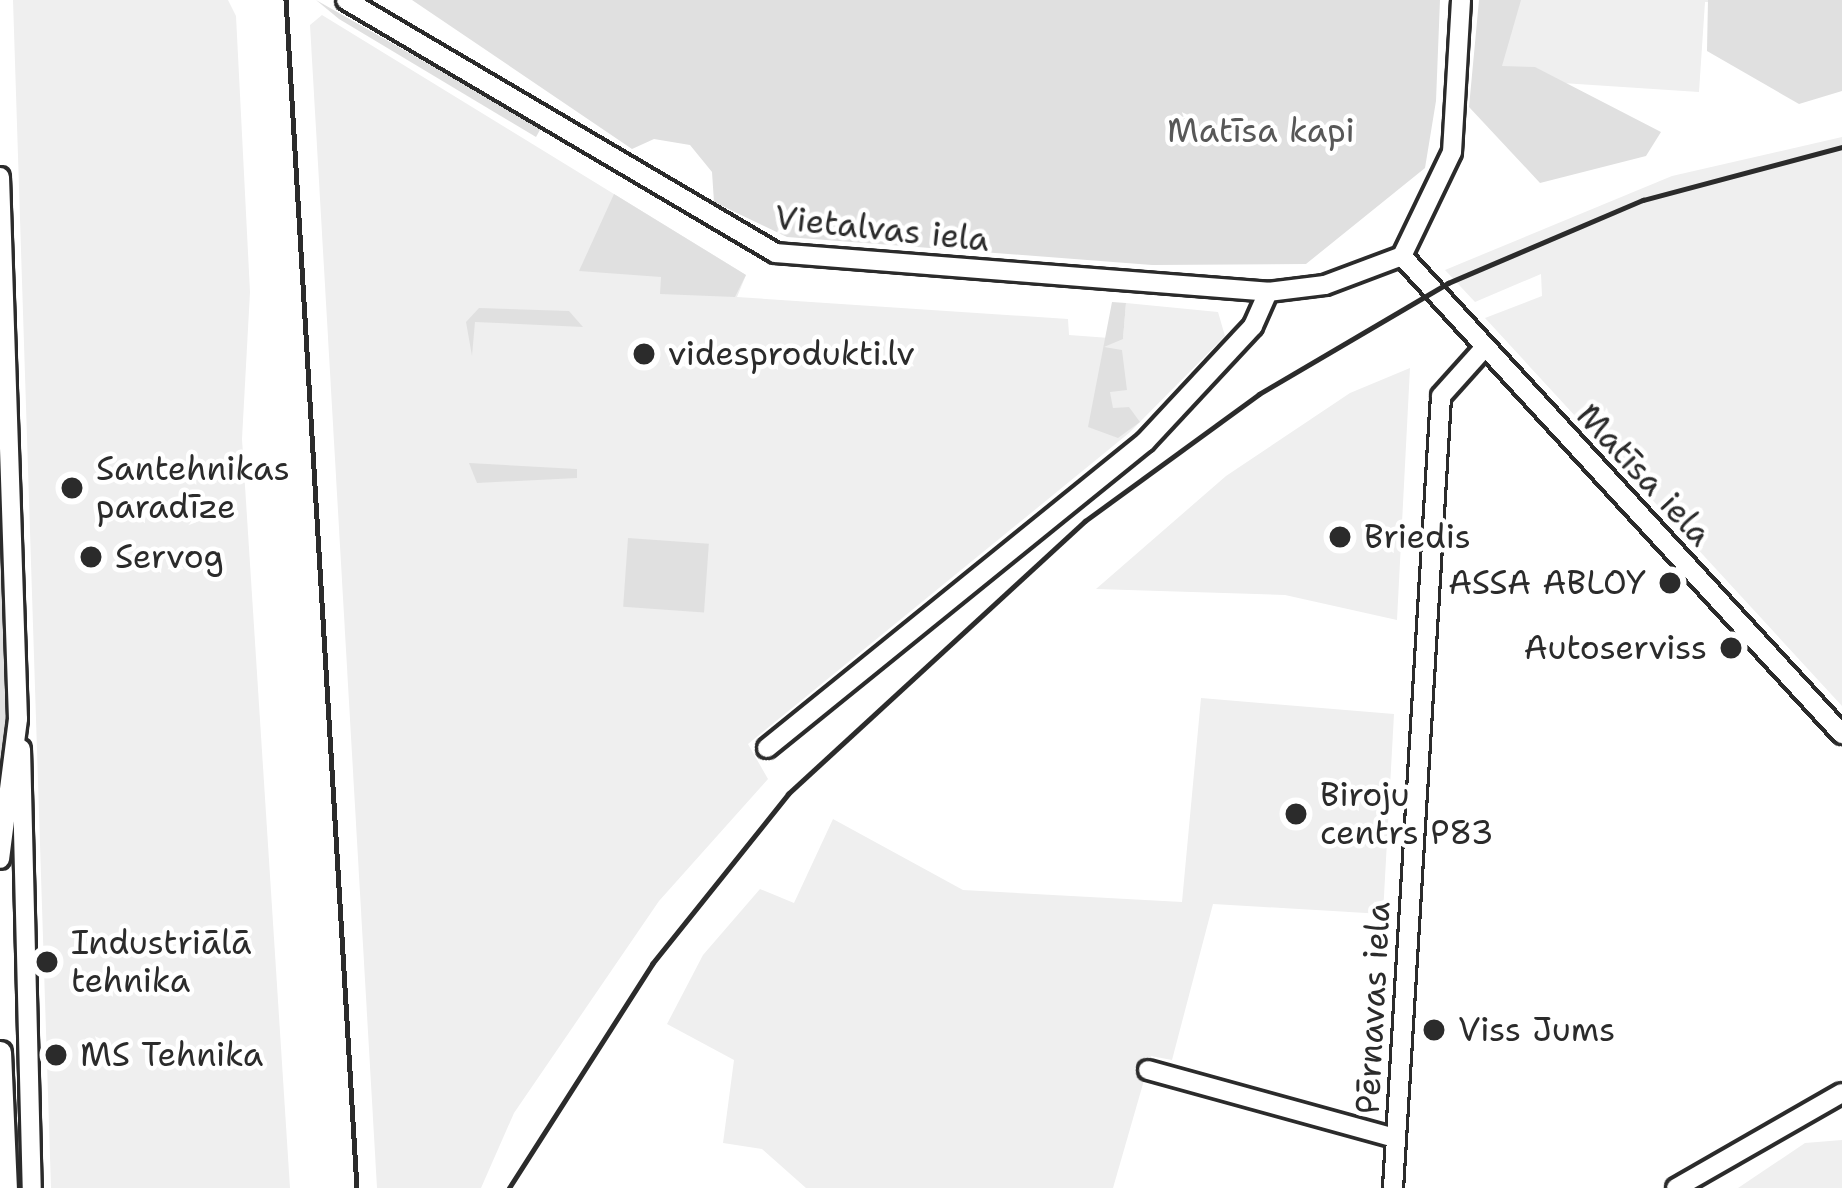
<!DOCTYPE html>
<html>
<head>
<meta charset="utf-8">
<style>
  body { margin:0 }
  #map { position:relative; width:1842px; height:1188px; overflow:hidden; background:#fff; font-family:"Shantell Sans",sans-serif }
  div>[style] { position:absolute }
  .built>* { inset:0; background:#efefef }
  .green>* { inset:0; background:#e0e0e0; transform-origin:0 0 }
  .roads { filter:drop-shadow(3px 0 #2b2b2b) drop-shadow(-3px 0 #2b2b2b) drop-shadow(0 3px #2b2b2b) drop-shadow(0 -3px #2b2b2b) }
  .minor>* { height:18px; margin:-9px; padding:0 9px; transform-origin:9px; border-radius:9px; background:#fff }
  .major>* { height:21px; margin:-10.5px; padding:0 10.5px; transform-origin:10.5px; border-radius:10.5px; background:#fff }
  .rail>* { height:4.5px; margin:-2.25px; padding:0 2.25px; transform-origin:2.25px; border-radius:2.25px; background:#2b2b2b }
  .dots>* { width:33px; height:33px; translate:-50% -50%; box-sizing:border-box; border:6px solid #fff; border-radius:50% }
  span { translate:-50% -50%; white-space:nowrap; text-align:center; line-height:1.15; -webkit-text-stroke:9px #fff; paint-order:stroke }
  .park-label { font-size:33px; color:#585858 }
  .street-label { font-size:33px; color:#2b2b2b }
  .poi-label { font-size:33px; color:#2b2b2b }
  .left { translate:0 -50%; text-align:left }
  .right { translate:-100% -50%; text-align:right }
</style>
</head>
<body>
<div id="map">
  <div class="built">
    <div style="clip-path:polygon(13px 0,228px 0,236px 16px,250px 292px,242px 439px,290px 1188px,51px 1188px)"></div>
    <div style="clip-path:polygon(1488px 0,1801px 0,1705px 2px,1699px 92px,1484px 78px)"></div>
    <div style="clip-path:polygon(322px 15px,746px 275px,737px 297px,1068px 319px,1069px 335px,1123px 339px,1126px 303px,1218px 312px,1225px 336px,1129px 433px,748px 744px,768px 779px,659px 901px,514px 1113px,481px 1188px,377px 1188px,310px 25px)"></div>
    <div style="clip-path:polygon(1842px 137px,1842px 706px,1485px 318px,1542px 296px,1541px 274px,1475px 302px,1445px 270px,1672px 176px)"></div>
    <div style="clip-path:polygon(1410px 368px,1397px 620px,1285px 595px,1096px 589px,1226px 476px,1350px 393px)"></div>
    <div style="clip-path:polygon(1201px 698px,1394px 714px,1383px 914px,1213px 904px,1172px 1060px,1151px 1056px,1113px 1188px,806px 1188px,762px 1149px,723px 1143px,734px 1060px,667px 1024px,703px 955px,760px 889px,794px 903px,833px 819px,963px 890px,1182px 902px)"></div>
    <div style="clip-path:polygon(1842px 1140px,1842px 1188px,1738px 1188px,1805px 1143px)"></div>
  </div>
  <div class="green">
    <div style="clip-path:polygon(316px 0,541px 128px,536px 137px,339px 19px)"></div>
    <div style="clip-path:polygon(412px 0,1440px 0,1436px 101px,1425px 168px,1306px 264px,1152px 265px,787px 237px,714px 202px,712px 172px,690px 145px,654px 139px,632px 149px)"></div>
    <div style="clip-path:polygon(1479px 0,1521px 0,1502px 66px,1535px 67px,1661px 132px,1646px 156px,1540px 183px,1469px 107px)"></div>
    <div style="clip-path:polygon(1708px 0,1842px 0,1842px 91px,1799px 104px,1707px 51px)"></div>
    <div style="clip-path:polygon(614px 194px,746px 275px,735px 297px,660px 294px,661px 277px,579px 271px)"></div>
    <div style="clip-path:polygon(1112px 302px,1126px 303px,1123px 339px,1104px 347px,1122px 350px,1127px 390px,1110px 392px,1113px 408px,1129px 407px,1140px 422px,1118px 438px,1088px 427px)"></div>
    <div style="clip-path:polygon(479px 308px,569px 311px,583px 327px,475px 322px,472px 356px,466px 322px)"></div>
    <div style="clip-path:polygon(0 460px,11px 723px,1px 782px,0 782px)"></div>
    <div style="clip-path:polygon(469px 463px,577px 469px,577px 478px,477px 483px)"></div>
    <div style="left:628px;top:538px;width:81px;height:69px;rotate:4deg"></div>
  </div>
  <div class="roads">
    <div class="minor">
      <div style="left:346px;top:0;width:498px;rotate:30.5deg"></div>
      <div style="left:775px;top:253px;width:495px;rotate:4.5deg"></div>
      <div style="left:1268px;top:292px;width:57px;rotate:-7deg"></div>
      <div style="left:1325px;top:285px;width:82px;rotate:-20.6deg"></div>
      <div style="left:0;top:177px;width:542px;rotate:88.1deg"></div>
      <div style="left:18px;top:719px;width:141px;rotate:97.3deg"></div>
      <div style="left:1402px;top:256px;width:650px;rotate:47.37deg"></div>
      <div style="left:1402px;top:256px;width:115px;rotate:-64.3deg"></div>
      <div style="left:1452px;top:152px;width:152px;rotate:-86.6deg"></div>
      <div style="left:767px;top:748px;width:486px;rotate:-39deg"></div>
      <div style="left:1145px;top:442px;width:158px;rotate:-47deg"></div>
      <div style="left:1253px;top:326px;width:37px;rotate:-66deg"></div>
      <div style="left:21px;top:749px;width:439px;rotate:88.6deg"></div>
      <div style="left:1148px;top:1070px;width:256px;rotate:15.4deg"></div>
      <div style="left:1393px;top:1188px;width:793px;rotate:-86.53deg"></div>
      <div style="left:1441px;top:396px;width:66px;rotate:-48.1deg"></div>
      <div style="left:1676px;top:1188px;width:191px;rotate:-29.8deg"></div>
    </div>
    <div class="major">
      <div style="left:0;top:1052px;width:136px;rotate:87.5deg"></div>
    </div>
  </div>
  <div class="rail">
    <div style="left:286px;top:0;width:1190px;rotate:86.58deg"></div>
    <div style="left:509px;top:1188px;width:266px;rotate:-57.4deg"></div>
    <div style="left:652px;top:964px;width:218px;rotate:-51.3deg"></div>
    <div style="left:788px;top:794px;width:403px;rotate:-42.6deg"></div>
    <div style="left:1085px;top:521px;width:215px;rotate:-36.1deg"></div>
    <div style="left:1259px;top:394px;width:219px;rotate:-30.4deg"></div>
    <div style="left:1448px;top:283px;width:212px;rotate:-23.1deg"></div>
    <div style="left:1643px;top:200px;width:206px;rotate:-14.9deg"></div>
  </div>
  <div class="dots">
    <div style="left:644px;top:354px;background:#2b2b2b"></div>
    <div style="left:72px;top:488px;background:#2b2b2b"></div>
    <div style="left:1340px;top:537px;background:#2b2b2b"></div>
    <div style="left:91px;top:557px;background:#2b2b2b"></div>
    <div style="left:1670px;top:583px;background:#2b2b2b"></div>
    <div style="left:1731px;top:648px;background:#2b2b2b"></div>
    <div style="left:1296px;top:814px;background:#2b2b2b"></div>
    <div style="left:47px;top:962px;background:#2b2b2b"></div>
    <div style="left:1434px;top:1030px;background:#2b2b2b"></div>
    <div style="left:56px;top:1055px;background:#2b2b2b"></div>
  </div>
  <div class="park-label">
    <span style="left:1261px;top:131px">Matīsa kapi</span>
  </div>
  <div class="street-label">
    <span style="left:882px;top:229px;rotate:6deg">Vietalvas iela</span>
    <span style="left:1644px;top:475px;rotate:47deg">Matīsa iela</span>
    <span style="left:1373px;top:1008px;rotate:-87deg">Pērnavas iela</span>
  </div>
  <div class="poi-label">
    <span class="left" style="left:668px;top:354px">videsprodukti.lv</span>
    <span class="left" style="left:96px;top:488px">Santehnikas<br>paradīze</span>
    <span class="left" style="left:1364px;top:537px">Briedis</span>
    <span class="left" style="left:115px;top:557px">Servog</span>
    <span class="right" style="left:1646px;top:583px">ASSA ABLOY</span>
    <span class="right" style="left:1707px;top:648px">Autoserviss</span>
    <span class="left" style="left:1320px;top:814px">Biroju<br>centrs P83</span>
    <span class="left" style="left:71px;top:962px">Industriālā<br>tehnika</span>
    <span class="left" style="left:1458px;top:1030px">Viss Jums</span>
    <span class="left" style="left:80px;top:1055px">MS Tehnika</span>
  </div>
</div>
</body>
</html>
